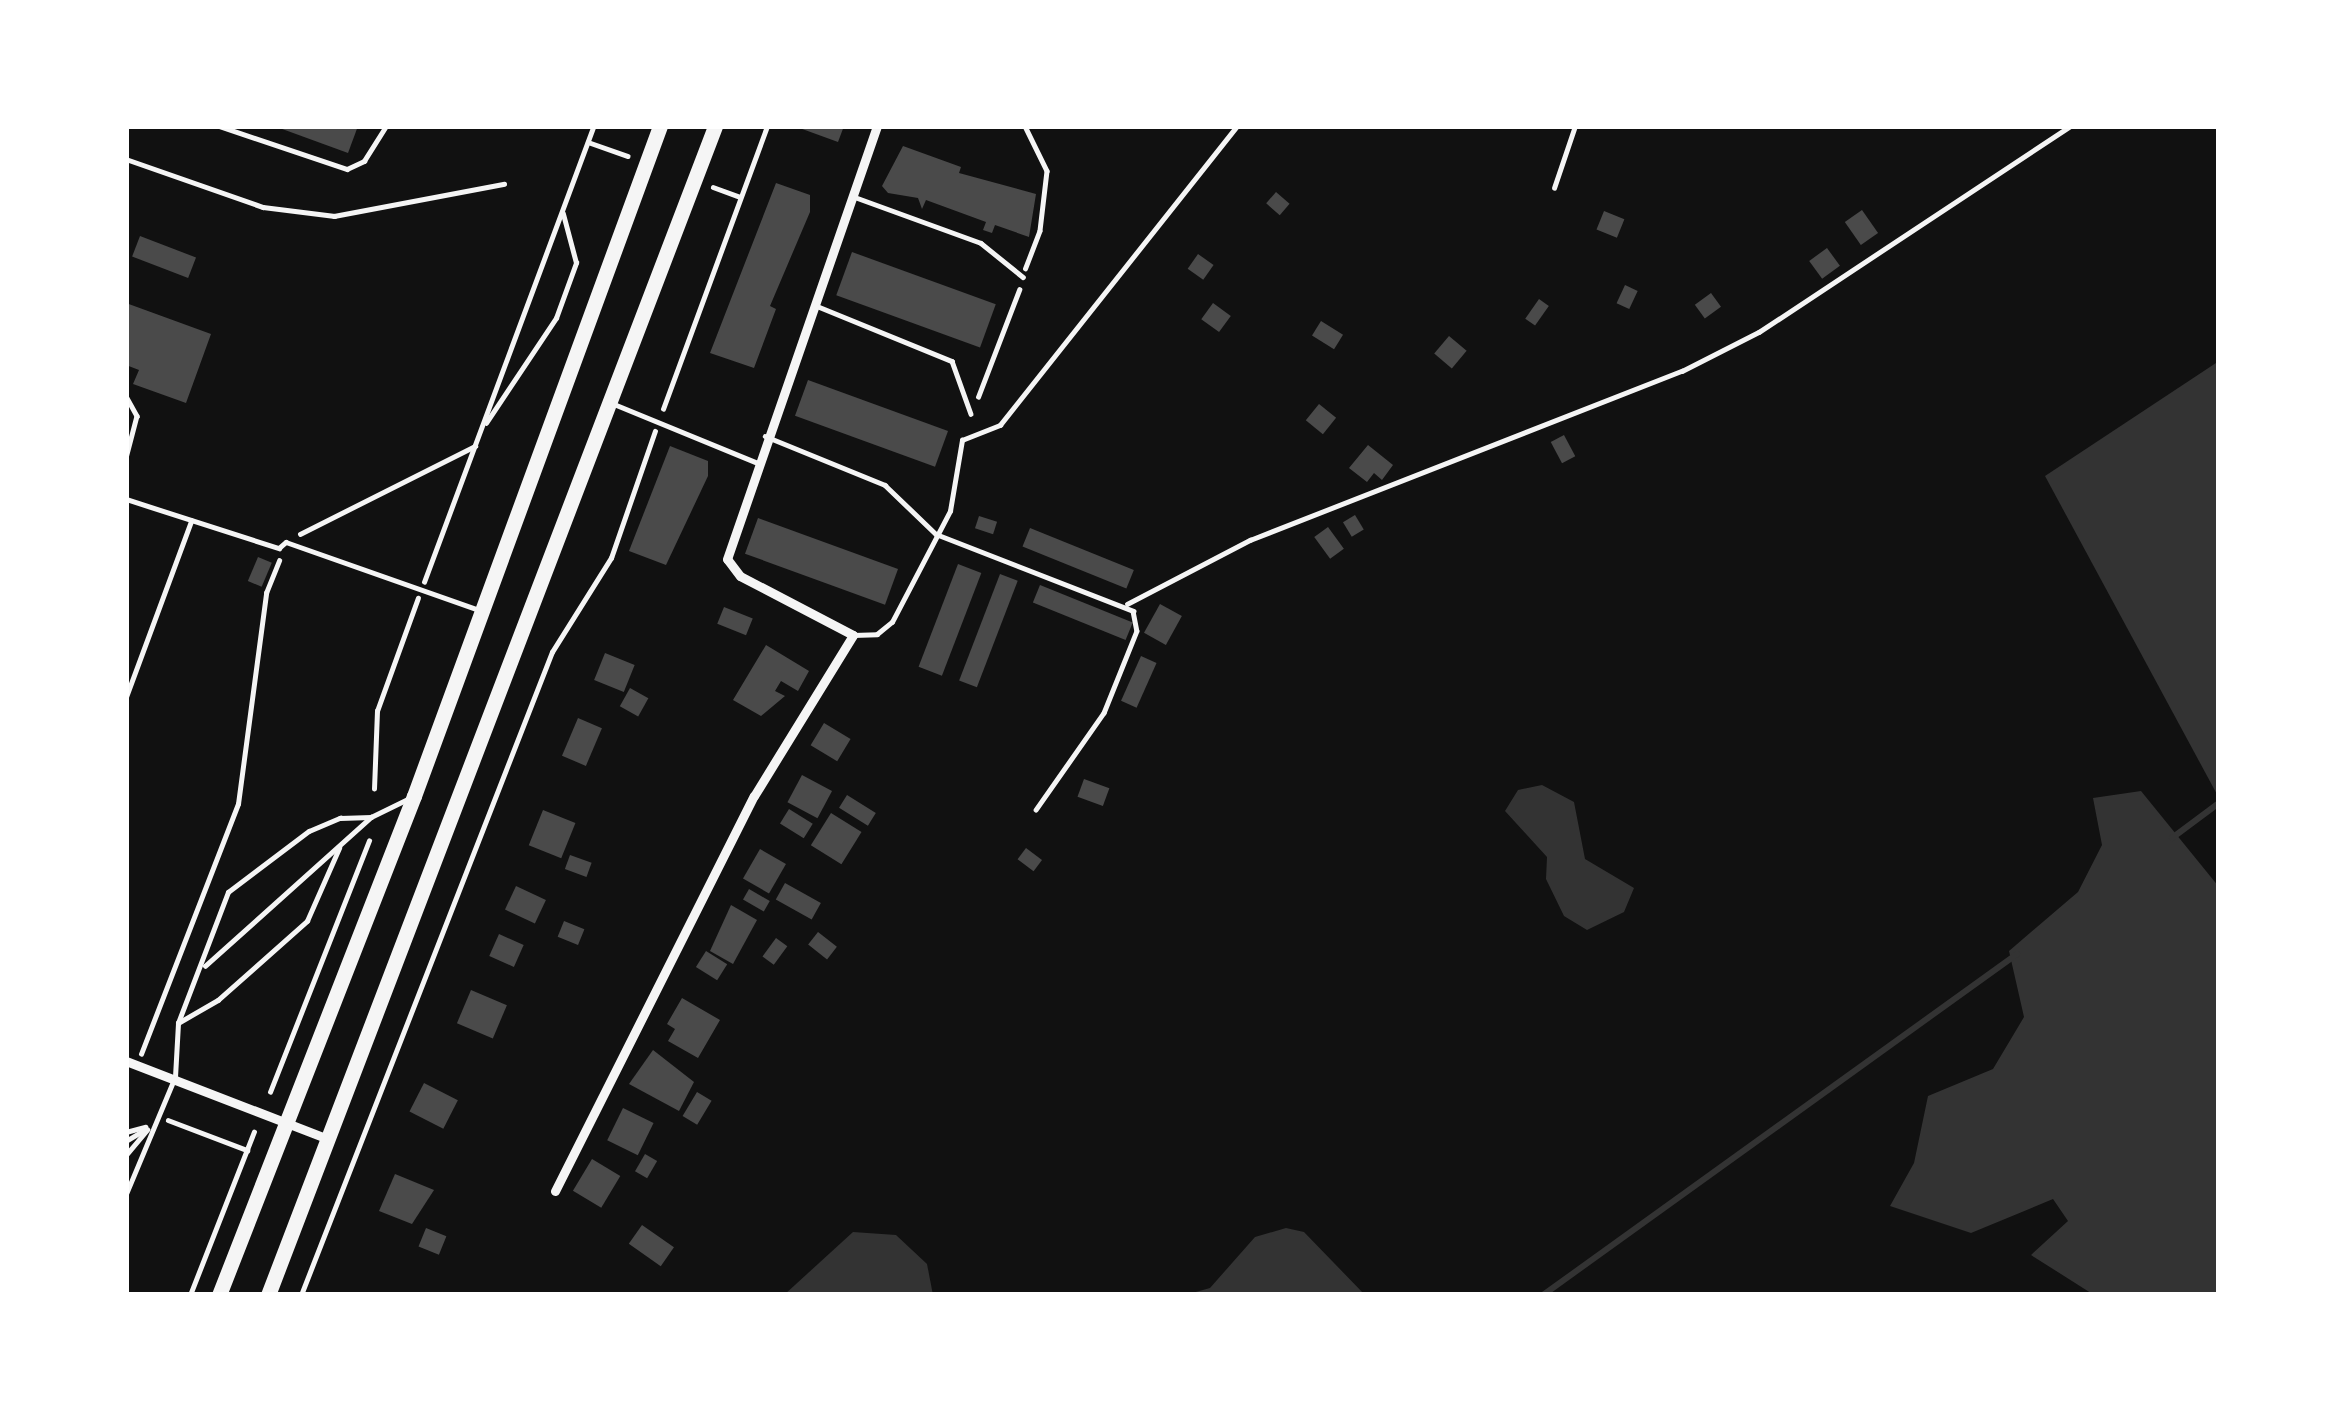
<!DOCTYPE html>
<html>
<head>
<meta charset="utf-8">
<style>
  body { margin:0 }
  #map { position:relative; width:2345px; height:1421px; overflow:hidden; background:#111; font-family:Arial,sans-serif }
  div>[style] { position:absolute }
  .water>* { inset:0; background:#333 }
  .stream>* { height:6px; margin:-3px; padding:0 3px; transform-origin:3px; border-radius:3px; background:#333 }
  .building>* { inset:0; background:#4a4a4a; transform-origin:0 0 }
  .path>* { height:4.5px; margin:-2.25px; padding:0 2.25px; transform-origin:2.25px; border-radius:2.25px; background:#f5f5f5 }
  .service>* { height:4.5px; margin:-2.25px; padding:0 2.25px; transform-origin:2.25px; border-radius:2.25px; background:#f5f5f5 }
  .minor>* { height:9px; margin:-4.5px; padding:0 4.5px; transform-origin:4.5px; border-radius:4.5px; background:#f5f5f5 }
  .primary>* { height:15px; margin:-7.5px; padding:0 7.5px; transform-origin:7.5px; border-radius:7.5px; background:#f5f5f5 }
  span { translate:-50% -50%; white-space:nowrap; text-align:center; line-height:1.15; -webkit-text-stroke:9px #fff; paint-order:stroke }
  .frame { position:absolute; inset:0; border:129px solid #fff; pointer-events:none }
</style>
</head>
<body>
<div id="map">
  <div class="water">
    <div style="clip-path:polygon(2219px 361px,2219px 798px,2045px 476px)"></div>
    <div style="clip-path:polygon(1542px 785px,1574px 802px,1585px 859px,1634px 888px,1624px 912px,1587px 930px,1564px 916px,1546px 879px,1547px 857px,1505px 811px,1518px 790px)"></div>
    <div style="clip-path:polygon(2141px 791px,2219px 887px,2219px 1295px,2094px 1295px,2031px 1255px,2068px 1221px,2053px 1199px,1971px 1233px,1890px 1206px,1914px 1163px,1928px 1096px,1993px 1069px,2024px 1017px,2009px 951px,2078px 892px,2102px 845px,2093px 798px)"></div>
    <div style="clip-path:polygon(1286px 1228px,1304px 1232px,1365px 1295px,1185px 1295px,1210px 1288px,1255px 1237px)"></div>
    <div style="clip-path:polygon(853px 1232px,896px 1235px,927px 1264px,933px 1295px,784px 1295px)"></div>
  </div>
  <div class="stream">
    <div style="left:2172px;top:838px;width:59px;rotate:-36.7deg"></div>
    <div style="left:1543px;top:1295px;width:584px;rotate:-35.73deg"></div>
  </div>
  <div class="building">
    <div style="clip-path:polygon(274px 126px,358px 126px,348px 153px)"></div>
    <div style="clip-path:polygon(794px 126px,844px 126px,838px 142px)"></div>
    <div style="clip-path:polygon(903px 146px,961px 167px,959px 173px,1036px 194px,1029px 237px,995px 225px,992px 233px,983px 230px,986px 222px,926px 200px,922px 209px,918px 198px,888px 193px,882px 186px)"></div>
    <div style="clip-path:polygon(776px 183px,810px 195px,810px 212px,770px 306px,776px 309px,754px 368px,710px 353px)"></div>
    <div style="left:1276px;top:192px;width:18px;height:15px;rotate:41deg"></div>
    <div style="left:1862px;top:210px;width:28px;height:21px;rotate:55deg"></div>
    <div style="left:1604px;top:211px;width:22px;height:20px;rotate:22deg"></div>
    <div style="left:140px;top:236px;width:60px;height:22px;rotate:21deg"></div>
    <div style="left:1827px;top:248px;width:22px;height:22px;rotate:54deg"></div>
    <div style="left:852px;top:252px;width:153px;height:46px;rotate:20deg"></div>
    <div style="left:1198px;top:254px;width:19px;height:18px;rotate:35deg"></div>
    <div style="left:1625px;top:285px;width:14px;height:20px;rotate:25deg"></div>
    <div style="left:1711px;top:293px;width:17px;height:20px;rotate:54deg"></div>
    <div style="left:1539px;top:299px;width:12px;height:24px;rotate:35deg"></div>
    <div style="clip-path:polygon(126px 303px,211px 334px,186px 403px,133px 384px,139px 370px,126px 365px)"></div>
    <div style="left:1213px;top:303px;width:22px;height:20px;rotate:36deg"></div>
    <div style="left:1321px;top:321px;width:26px;height:17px;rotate:32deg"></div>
    <div style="left:1449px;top:336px;width:23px;height:23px;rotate:40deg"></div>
    <div style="left:808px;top:380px;width:149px;height:38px;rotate:20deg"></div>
    <div style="left:1319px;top:404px;width:22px;height:21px;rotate:39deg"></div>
    <div style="left:1564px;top:435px;width:24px;height:15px;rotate:62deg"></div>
    <div style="clip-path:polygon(1368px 445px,1393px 465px,1382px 480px,1374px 473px,1367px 482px,1349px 468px)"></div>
    <div style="clip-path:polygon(670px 446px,708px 461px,708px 476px,666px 565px,629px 551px)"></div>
    <div style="left:1355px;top:515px;width:17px;height:14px;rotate:59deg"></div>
    <div style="left:979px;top:516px;width:19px;height:13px;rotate:18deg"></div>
    <div style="left:758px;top:518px;width:149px;height:38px;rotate:20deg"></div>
    <div style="left:1328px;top:527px;width:27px;height:17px;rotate:54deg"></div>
    <div style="left:1030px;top:528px;width:112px;height:20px;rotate:22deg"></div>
    <div style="left:258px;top:557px;width:15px;height:26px;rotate:23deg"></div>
    <div style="left:958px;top:564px;width:25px;height:110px;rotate:21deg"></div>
    <div style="left:1000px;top:574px;width:19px;height:114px;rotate:21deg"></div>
    <div style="left:1040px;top:585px;width:100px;height:19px;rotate:22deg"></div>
    <div style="left:1160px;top:604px;width:25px;height:33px;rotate:29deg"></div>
    <div style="left:724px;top:607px;width:31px;height:18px;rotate:22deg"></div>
    <div style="clip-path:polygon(766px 645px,809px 671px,798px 691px,781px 681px,775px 691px,785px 696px,761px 716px,733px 700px)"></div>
    <div style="left:605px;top:653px;width:32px;height:29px;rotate:22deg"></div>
    <div style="left:1141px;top:656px;width:17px;height:49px;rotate:24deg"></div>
    <div style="left:630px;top:688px;width:21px;height:21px;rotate:29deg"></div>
    <div style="left:578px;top:718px;width:26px;height:41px;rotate:23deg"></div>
    <div style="left:824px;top:723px;width:31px;height:26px;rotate:31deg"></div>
    <div style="left:802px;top:775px;width:34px;height:31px;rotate:28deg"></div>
    <div style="left:1084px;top:779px;width:27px;height:19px;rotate:20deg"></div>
    <div style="left:847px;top:795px;width:34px;height:15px;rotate:32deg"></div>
    <div style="left:789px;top:809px;width:28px;height:17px;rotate:32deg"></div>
    <div style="left:543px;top:810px;width:35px;height:38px;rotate:22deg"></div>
    <div style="left:831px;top:813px;width:36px;height:38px;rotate:32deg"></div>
    <div style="left:1026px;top:848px;width:20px;height:14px;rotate:37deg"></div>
    <div style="left:760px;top:849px;width:30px;height:34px;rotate:30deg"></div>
    <div style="left:570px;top:855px;width:23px;height:15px;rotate:20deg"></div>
    <div style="left:785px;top:883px;width:41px;height:19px;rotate:29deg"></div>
    <div style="left:516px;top:886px;width:33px;height:26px;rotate:25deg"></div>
    <div style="left:749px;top:889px;width:24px;height:12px;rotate:30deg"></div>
    <div style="clip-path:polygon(731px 905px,757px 920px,733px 964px,710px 951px)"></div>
    <div style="left:564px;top:921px;width:22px;height:17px;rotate:22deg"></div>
    <div style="left:818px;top:932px;width:24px;height:16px;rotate:38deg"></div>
    <div style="left:499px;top:934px;width:27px;height:24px;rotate:24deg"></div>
    <div style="left:776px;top:938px;width:14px;height:23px;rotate:36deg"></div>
    <div style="left:706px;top:951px;width:25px;height:19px;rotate:32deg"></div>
    <div style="left:471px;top:990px;width:39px;height:36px;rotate:23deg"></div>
    <div style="clip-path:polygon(682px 998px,720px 1020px,698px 1058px,668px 1041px,675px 1029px,667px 1024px)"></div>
    <div style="clip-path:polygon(653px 1050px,694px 1082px,679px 1111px,629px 1084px)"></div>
    <div style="left:424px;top:1083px;width:38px;height:32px;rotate:27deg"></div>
    <div style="left:697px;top:1092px;width:17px;height:28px;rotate:31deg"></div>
    <div style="left:623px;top:1108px;width:34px;height:36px;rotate:26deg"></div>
    <div style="left:645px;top:1154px;width:14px;height:20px;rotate:30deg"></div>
    <div style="left:592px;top:1159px;width:33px;height:37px;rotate:31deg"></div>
    <div style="clip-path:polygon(395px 1174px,434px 1190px,412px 1224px,379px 1211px)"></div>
    <div style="left:642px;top:1225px;width:39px;height:23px;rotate:35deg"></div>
    <div style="left:426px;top:1228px;width:22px;height:20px;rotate:22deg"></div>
  </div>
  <div class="path">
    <div style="left:1025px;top:126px;width:50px;rotate:63.9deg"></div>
    <div style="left:1047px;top:171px;width:60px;rotate:96.7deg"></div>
    <div style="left:1040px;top:231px;width:40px;rotate:111deg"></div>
    <div style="left:588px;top:142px;width:42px;rotate:19.3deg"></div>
    <div style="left:126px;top:159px;width:145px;rotate:19.3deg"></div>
    <div style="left:263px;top:207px;width:72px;rotate:7.2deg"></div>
    <div style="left:334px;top:216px;width:173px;rotate:-10.7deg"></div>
    <div style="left:713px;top:187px;width:29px;rotate:20deg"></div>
    <div style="left:978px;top:397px;width:115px;rotate:-69deg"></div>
    <div style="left:663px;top:409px;width:302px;rotate:-69.8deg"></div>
    <div style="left:486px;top:423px;width:126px;rotate:-56.3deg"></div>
    <div style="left:556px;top:318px;width:59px;rotate:-70deg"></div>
    <div style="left:576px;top:263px;width:51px;rotate:-104.9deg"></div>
    <div style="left:300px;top:534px;width:196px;rotate:-26.7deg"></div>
    <div style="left:424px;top:582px;width:487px;rotate:-69.6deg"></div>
    <div style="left:374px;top:789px;width:78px;rotate:-87.8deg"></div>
    <div style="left:377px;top:711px;width:120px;rotate:-70.1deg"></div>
    <div style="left:141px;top:1054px;width:268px;rotate:-68.8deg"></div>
    <div style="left:238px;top:804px;width:213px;rotate:-82.4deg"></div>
    <div style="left:266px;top:593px;width:35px;rotate:-68deg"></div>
    <div style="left:270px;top:1092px;width:270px;rotate:-68.5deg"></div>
    <div style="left:168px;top:1120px;width:85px;rotate:20.8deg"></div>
    <div style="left:190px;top:1295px;width:175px;rotate:-68.6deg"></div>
    <div style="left:301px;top:1295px;width:690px;rotate:-68.68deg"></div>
    <div style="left:552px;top:652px;width:111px;rotate:-57.9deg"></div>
    <div style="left:611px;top:558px;width:134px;rotate:-70.9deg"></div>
  </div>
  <div class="service">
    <div style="left:219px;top:126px;width:135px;rotate:18.6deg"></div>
    <div style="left:347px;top:169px;width:19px;rotate:-25deg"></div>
    <div style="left:364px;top:161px;width:41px;rotate:-57.8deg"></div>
    <div style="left:1554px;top:188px;width:65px;rotate:-71.3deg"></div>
    <div style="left:852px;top:196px;width:137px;rotate:20deg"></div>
    <div style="left:981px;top:243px;width:54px;rotate:39deg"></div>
    <div style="left:817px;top:306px;width:146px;rotate:22.2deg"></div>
    <div style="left:952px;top:361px;width:56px;rotate:70.3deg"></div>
    <div style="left:126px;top:396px;width:23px;rotate:61deg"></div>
    <div style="left:137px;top:416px;width:43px;rotate:104.7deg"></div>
    <div style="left:614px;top:404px;width:156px;rotate:22.3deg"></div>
    <div style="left:765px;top:436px;width:130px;rotate:22.2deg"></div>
    <div style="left:885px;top:485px;width:71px;rotate:43.9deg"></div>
    <div style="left:936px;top:534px;width:212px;rotate:21.3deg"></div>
    <div style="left:1133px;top:611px;width:20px;rotate:79deg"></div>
    <div style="left:1137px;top:631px;width:88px;rotate:111.9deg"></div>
    <div style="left:1104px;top:713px;width:118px;rotate:125deg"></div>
    <div style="left:126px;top:499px;width:161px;rotate:17.8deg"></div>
    <div style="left:279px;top:548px;width:9px;rotate:-41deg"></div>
    <div style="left:286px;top:542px;width:201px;rotate:19.4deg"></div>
    <div style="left:1127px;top:604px;width:139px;rotate:-27.5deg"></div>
    <div style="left:1250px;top:540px;width:464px;rotate:-21.4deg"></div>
    <div style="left:1682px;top:371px;width:86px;rotate:-26.9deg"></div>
    <div style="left:1759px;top:332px;width:373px;rotate:-33.5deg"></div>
    <div style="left:853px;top:635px;width:24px;rotate:-2deg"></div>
    <div style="left:877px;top:634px;width:19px;rotate:-39deg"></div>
    <div style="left:892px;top:622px;width:125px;rotate:-62.4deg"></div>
    <div style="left:950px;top:511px;width:72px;rotate:-80.4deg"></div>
    <div style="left:962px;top:440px;width:41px;rotate:-21.5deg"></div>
    <div style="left:1000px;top:425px;width:382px;rotate:-51.6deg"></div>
    <div style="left:126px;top:697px;width:188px;rotate:-69.7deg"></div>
    <div style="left:205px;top:966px;width:223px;rotate:-41.9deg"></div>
    <div style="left:178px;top:1023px;width:46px;rotate:-29.9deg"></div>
    <div style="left:218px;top:1000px;width:119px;rotate:-41.6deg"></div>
    <div style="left:307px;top:921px;width:80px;rotate:-66.3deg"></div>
    <div style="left:126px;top:1132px;width:20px;rotate:-15deg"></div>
    <div style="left:126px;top:1141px;width:23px;rotate:-31deg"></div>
    <div style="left:126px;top:1155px;width:33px;rotate:-50deg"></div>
    <div style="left:126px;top:1194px;width:127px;rotate:-67.3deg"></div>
    <div style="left:175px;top:1077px;width:54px;rotate:-86.8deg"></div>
    <div style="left:178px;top:1023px;width:140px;rotate:-69.1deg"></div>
    <div style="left:228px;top:892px;width:101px;rotate:-37deg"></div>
    <div style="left:309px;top:831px;width:34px;rotate:-23deg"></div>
    <div style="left:340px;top:818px;width:31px;rotate:-2deg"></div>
    <div style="left:371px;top:817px;width:41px;rotate:-25.9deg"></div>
  </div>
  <div class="minor">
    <div style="left:126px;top:1061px;width:217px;rotate:21.1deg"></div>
    <div style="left:555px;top:1191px;width:442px;rotate:-63.3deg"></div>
    <div style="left:754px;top:796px;width:189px;rotate:-58.4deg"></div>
    <div style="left:853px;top:635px;width:127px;rotate:-152.4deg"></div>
    <div style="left:740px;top:576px;width:21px;rotate:-127deg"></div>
    <div style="left:727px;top:559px;width:458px;rotate:-70.9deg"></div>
  </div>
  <div class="primary">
    <div style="left:219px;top:1295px;width:536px;rotate:-68.66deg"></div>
    <div style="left:414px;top:796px;width:714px;rotate:-69.84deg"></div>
    <div style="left:268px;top:1295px;width:1252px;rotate:-69.07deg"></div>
  </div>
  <div class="frame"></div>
</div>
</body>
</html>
